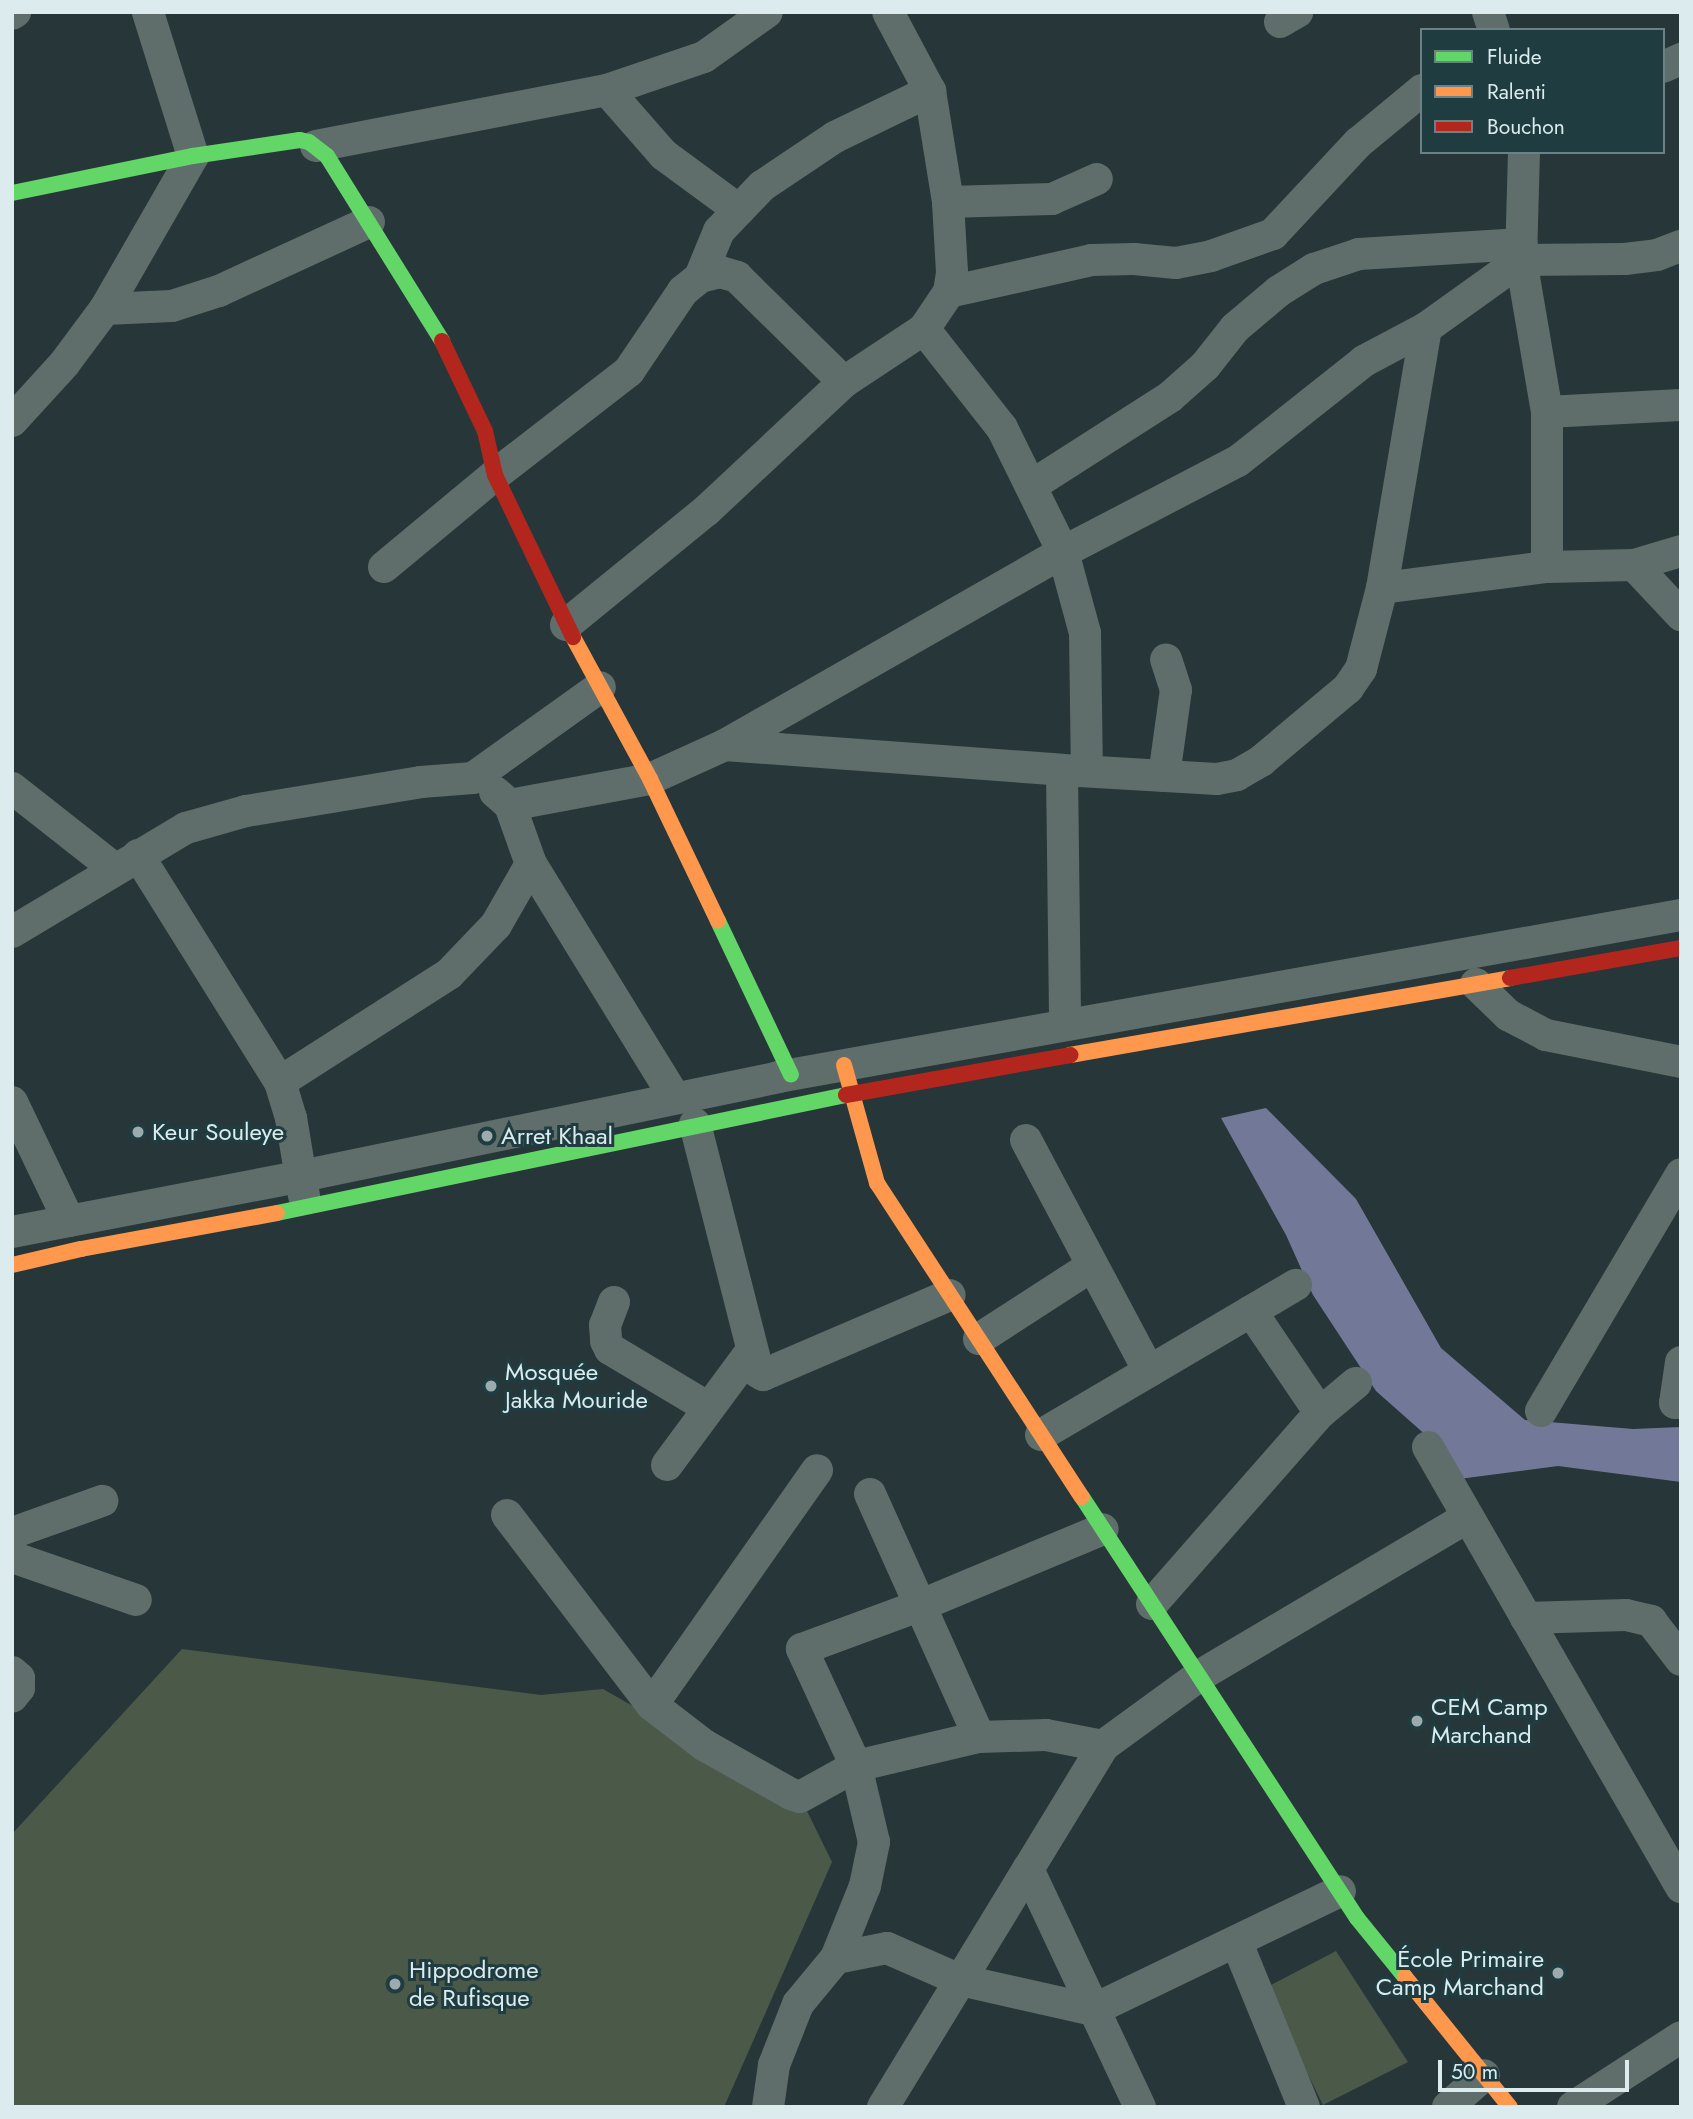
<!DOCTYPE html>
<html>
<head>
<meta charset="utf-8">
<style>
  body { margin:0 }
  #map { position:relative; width:1693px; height:2119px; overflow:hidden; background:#273638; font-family:Jost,sans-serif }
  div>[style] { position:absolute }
  .green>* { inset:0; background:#4b5949 }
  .water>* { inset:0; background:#727998 }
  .street>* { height:32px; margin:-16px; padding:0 16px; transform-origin:16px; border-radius:16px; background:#5f6e6b }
  .fast>* { height:16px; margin:-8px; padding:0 8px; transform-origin:8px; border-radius:8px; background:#63d668 }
  .slow>* { height:16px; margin:-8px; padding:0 8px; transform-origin:8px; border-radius:8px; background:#ff974d }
  .jam>* { height:16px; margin:-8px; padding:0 8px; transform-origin:8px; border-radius:8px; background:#b3261e }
  .dots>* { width:19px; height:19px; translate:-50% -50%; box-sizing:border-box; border:4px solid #1f3c40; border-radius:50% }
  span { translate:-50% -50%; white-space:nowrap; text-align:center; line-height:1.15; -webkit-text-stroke:6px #1f3c40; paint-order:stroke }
  .poi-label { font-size:24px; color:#dbebee }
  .left { translate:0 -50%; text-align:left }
  .right { translate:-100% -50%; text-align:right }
  .frame { position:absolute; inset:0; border:14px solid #dbebee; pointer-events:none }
  .legend { position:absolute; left:1420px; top:28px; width:245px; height:126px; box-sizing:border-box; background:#1f3c40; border:2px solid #6a8286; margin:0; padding:9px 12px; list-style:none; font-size:21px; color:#dbebee }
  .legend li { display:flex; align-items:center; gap:14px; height:35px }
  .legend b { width:35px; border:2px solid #6a8286 }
  .scale { position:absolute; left:1438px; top:2060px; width:191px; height:32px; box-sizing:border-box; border:4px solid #dbebee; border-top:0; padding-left:9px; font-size:21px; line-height:24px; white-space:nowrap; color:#dbebee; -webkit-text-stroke:5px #1f3c40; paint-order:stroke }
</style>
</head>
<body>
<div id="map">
  <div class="green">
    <div style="clip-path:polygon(182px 1649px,541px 1695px,603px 1689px,803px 1803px,832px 1862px,724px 2107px,12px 2107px,12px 1834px)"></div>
    <div style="clip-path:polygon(1336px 1951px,1408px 2062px,1323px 2105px,1265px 1988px)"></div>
  </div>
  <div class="water">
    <div style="clip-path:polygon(1266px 1108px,1356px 1199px,1441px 1348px,1525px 1420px,1633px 1429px,1681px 1427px,1681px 1482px,1558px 1466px,1459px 1479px,1437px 1445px,1376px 1391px,1313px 1295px,1286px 1235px,1221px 1118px)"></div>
  </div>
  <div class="street">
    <div style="left:1488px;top:12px;width:19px;rotate:72deg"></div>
    <div style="left:12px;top:14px;width:4px;rotate:-34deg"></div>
    <div style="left:1280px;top:22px;width:20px;rotate:-30deg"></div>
    <div style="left:1663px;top:67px;width:20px;rotate:-24deg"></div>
    <div style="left:607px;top:90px;width:86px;rotate:48.8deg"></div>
    <div style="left:664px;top:155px;width:93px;rotate:36.3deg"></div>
    <div style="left:316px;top:146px;width:296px;rotate:-10.9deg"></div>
    <div style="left:607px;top:90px;width:102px;rotate:-18.8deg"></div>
    <div style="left:704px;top:57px;width:77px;rotate:-35.5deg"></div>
    <div style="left:1524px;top:152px;width:108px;rotate:91.6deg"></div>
    <div style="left:1521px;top:260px;width:154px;rotate:80.3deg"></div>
    <div style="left:1547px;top:412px;width:155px;rotate:90deg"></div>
    <div style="left:948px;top:202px;width:104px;rotate:-1.7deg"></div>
    <div style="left:1052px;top:199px;width:49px;rotate:-24deg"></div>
    <div style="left:700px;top:277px;width:50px;rotate:-67.6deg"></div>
    <div style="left:719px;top:231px;width:62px;rotate:-46.3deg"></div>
    <div style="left:762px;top:186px;width:88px;rotate:-33.9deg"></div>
    <div style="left:835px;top:137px;width:106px;rotate:-25.8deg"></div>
    <div style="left:949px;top:292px;width:147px;rotate:-12.6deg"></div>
    <div style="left:1092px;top:260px;width:42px;rotate:-1.4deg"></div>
    <div style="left:1134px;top:259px;width:42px;rotate:5.4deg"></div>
    <div style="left:1176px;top:263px;width:36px;rotate:-11deg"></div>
    <div style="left:1211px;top:256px;width:66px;rotate:-19.5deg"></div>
    <div style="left:1273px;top:234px;width:125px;rotate:-47deg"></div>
    <div style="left:1358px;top:143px;width:83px;rotate:-39.6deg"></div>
    <div style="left:105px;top:309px;width:67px;rotate:-2.6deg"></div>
    <div style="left:172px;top:306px;width:49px;rotate:-17.7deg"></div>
    <div style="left:219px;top:291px;width:165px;rotate:-24.7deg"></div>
    <div style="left:924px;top:329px;width:126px;rotate:51.8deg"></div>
    <div style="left:1002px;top:428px;width:138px;rotate:63.8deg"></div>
    <div style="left:1063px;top:552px;width:84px;rotate:74.8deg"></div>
    <div style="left:1085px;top:633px;width:138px;rotate:89.2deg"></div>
    <div style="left:1547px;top:412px;width:134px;rotate:-3deg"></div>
    <div style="left:12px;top:421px;width:77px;rotate:-47.6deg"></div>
    <div style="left:64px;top:364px;width:69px;rotate:-53.3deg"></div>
    <div style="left:105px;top:309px;width:177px;rotate:-60.1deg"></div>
    <div style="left:193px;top:156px;width:151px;rotate:-107.4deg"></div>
    <div style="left:1031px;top:486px;width:165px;rotate:-32.6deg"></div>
    <div style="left:1170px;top:397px;width:47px;rotate:-41.5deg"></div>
    <div style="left:1205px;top:366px;width:48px;rotate:-51.7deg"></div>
    <div style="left:1235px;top:328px;width:57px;rotate:-40.1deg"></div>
    <div style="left:1279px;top:291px;width:41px;rotate:-32.2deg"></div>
    <div style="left:1314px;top:269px;width:47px;rotate:-18.4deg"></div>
    <div style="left:1359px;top:254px;width:163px;rotate:-3.5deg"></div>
    <div style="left:1634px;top:565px;width:69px;rotate:46.8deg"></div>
    <div style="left:384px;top:567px;width:144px;rotate:-39.7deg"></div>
    <div style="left:495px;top:475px;width:170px;rotate:-37.8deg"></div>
    <div style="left:629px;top:371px;width:97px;rotate:-56deg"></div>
    <div style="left:683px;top:291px;width:22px;rotate:-39deg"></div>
    <div style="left:700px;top:277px;width:21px;rotate:-14deg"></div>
    <div style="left:720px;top:272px;width:18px;rotate:16deg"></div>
    <div style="left:737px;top:277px;width:150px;rotate:44.5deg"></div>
    <div style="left:1382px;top:588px;width:166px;rotate:-7.3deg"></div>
    <div style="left:1547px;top:567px;width:87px;rotate:-1.3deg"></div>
    <div style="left:1634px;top:565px;width:49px;rotate:-16.6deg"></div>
    <div style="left:566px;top:625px;width:182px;rotate:-39.2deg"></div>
    <div style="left:707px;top:510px;width:187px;rotate:-43.1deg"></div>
    <div style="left:844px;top:382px;width:96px;rotate:-33.5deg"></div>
    <div style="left:924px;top:329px;width:45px;rotate:-56deg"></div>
    <div style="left:949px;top:292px;width:20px;rotate:-81deg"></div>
    <div style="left:952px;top:272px;width:70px;rotate:-93.3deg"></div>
    <div style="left:948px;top:202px;width:112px;rotate:-99.2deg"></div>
    <div style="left:930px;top:91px;width:89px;rotate:-118deg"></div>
    <div style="left:725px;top:745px;width:338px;rotate:4.2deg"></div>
    <div style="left:1062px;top:770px;width:155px;rotate:3.3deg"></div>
    <div style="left:1217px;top:779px;width:20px;rotate:-11deg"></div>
    <div style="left:1237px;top:775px;width:28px;rotate:-30deg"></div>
    <div style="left:1261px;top:761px;width:114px;rotate:-40deg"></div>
    <div style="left:1348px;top:688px;width:23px;rotate:-56deg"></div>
    <div style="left:1361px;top:669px;width:84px;rotate:-75.5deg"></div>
    <div style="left:1382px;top:588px;width:264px;rotate:-80.4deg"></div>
    <div style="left:1062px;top:770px;width:254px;rotate:89.3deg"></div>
    <div style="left:1164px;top:776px;width:87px;rotate:-82.1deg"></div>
    <div style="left:1176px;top:690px;width:32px;rotate:-108deg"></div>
    <div style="left:12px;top:788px;width:131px;rotate:38.2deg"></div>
    <div style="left:495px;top:792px;width:20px;rotate:41deg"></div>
    <div style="left:510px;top:805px;width:63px;rotate:70.4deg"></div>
    <div style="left:531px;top:864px;width:275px;rotate:58.4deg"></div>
    <div style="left:510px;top:805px;width:142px;rotate:-10.5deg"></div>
    <div style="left:650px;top:779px;width:82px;rotate:-24.4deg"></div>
    <div style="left:725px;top:745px;width:389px;rotate:-29.7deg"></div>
    <div style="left:1063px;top:552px;width:197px;rotate:-27.5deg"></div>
    <div style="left:1238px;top:461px;width:161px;rotate:-38.4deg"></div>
    <div style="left:1364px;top:361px;width:70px;rotate:-28deg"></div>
    <div style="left:1426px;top:328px;width:117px;rotate:-35.6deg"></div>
    <div style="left:1521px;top:260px;width:104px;rotate:-0.6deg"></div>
    <div style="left:1625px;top:259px;width:32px;rotate:-7deg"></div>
    <div style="left:1657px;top:255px;width:26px;rotate:-21deg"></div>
    <div style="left:138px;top:855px;width:268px;rotate:58deg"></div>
    <div style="left:280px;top:1082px;width:38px;rotate:73deg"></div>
    <div style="left:291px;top:1118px;width:79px;rotate:80.5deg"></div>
    <div style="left:12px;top:932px;width:203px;rotate:-30.9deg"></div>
    <div style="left:186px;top:828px;width:62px;rotate:-15.8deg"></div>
    <div style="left:246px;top:811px;width:177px;rotate:-9.4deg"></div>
    <div style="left:421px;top:782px;width:52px;rotate:-4.4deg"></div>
    <div style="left:473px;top:778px;width:156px;rotate:-35.6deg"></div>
    <div style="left:1476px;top:984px;width:45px;rotate:44.1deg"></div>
    <div style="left:1508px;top:1015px;width:43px;rotate:27.8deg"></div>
    <div style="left:1546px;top:1035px;width:138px;rotate:11.3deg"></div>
    <div style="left:280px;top:1082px;width:201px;rotate:-32.6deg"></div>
    <div style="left:449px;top:974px;width:68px;rotate:-46.2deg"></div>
    <div style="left:496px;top:925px;width:70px;rotate:-60.2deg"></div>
    <div style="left:12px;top:1102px;width:132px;rotate:64.4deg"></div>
    <div style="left:695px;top:1124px;width:256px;rotate:75.7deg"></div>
    <div style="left:758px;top:1372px;width:6px;rotate:31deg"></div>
    <div style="left:763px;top:1375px;width:203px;rotate:-23.2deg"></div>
    <div style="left:1026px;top:1140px;width:262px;rotate:62deg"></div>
    <div style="left:12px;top:1232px;width:295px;rotate:-10.9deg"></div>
    <div style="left:302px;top:1176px;width:486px;rotate:-11.7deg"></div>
    <div style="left:778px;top:1077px;width:917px;rotate:-10.17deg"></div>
    <div style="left:614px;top:1302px;width:25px;rotate:111deg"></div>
    <div style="left:605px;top:1325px;width:16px;rotate:86deg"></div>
    <div style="left:606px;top:1341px;width:9px;rotate:63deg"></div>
    <div style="left:610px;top:1349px;width:115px;rotate:30.8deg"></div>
    <div style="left:1251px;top:1311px;width:123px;rotate:55.9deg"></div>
    <div style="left:979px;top:1339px;width:135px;rotate:-32.9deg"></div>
    <div style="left:1681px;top:1362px;width:41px;rotate:98.3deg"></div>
    <div style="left:1675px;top:1403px;width:6px"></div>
    <div style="left:1541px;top:1411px;width:275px;rotate:-59.4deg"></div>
    <div style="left:1041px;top:1435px;width:296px;rotate:-30.5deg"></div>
    <div style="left:1428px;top:1447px;width:508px;rotate:60.1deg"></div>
    <div style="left:667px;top:1465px;width:143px;rotate:-53.5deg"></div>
    <div style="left:870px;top:1494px;width:266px;rotate:65.8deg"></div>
    <div style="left:507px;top:1515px;width:239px;rotate:52.7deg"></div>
    <div style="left:652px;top:1705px;width:66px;rotate:37.6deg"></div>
    <div style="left:704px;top:1745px;width:100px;rotate:29.4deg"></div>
    <div style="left:791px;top:1794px;width:9px;rotate:18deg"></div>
    <div style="left:800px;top:1797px;width:64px;rotate:-29deg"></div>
    <div style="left:856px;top:1766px;width:126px;rotate:-13.3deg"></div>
    <div style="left:979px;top:1737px;width:67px;rotate:-1.7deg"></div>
    <div style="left:1046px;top:1735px;width:58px;rotate:10.9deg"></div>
    <div style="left:12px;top:1533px;width:96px;rotate:-19.6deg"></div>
    <div style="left:12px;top:1557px;width:131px;rotate:19.1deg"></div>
    <div style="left:1152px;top:1604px;width:254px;rotate:-48.7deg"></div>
    <div style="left:1320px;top:1413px;width:47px;rotate:-39.8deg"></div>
    <div style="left:1526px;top:1618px;width:100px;rotate:-1.7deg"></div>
    <div style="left:1626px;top:1615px;width:26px;rotate:13deg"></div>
    <div style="left:1651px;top:1621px;width:49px;rotate:52.4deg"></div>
    <div style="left:12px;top:1672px;width:9px;rotate:41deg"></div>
    <div style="left:19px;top:1678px;width:10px;rotate:90deg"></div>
    <div style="left:19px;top:1688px;width:11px;rotate:128deg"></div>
    <div style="left:652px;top:1705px;width:287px;rotate:-54.9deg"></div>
    <div style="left:1028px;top:1869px;width:263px;rotate:64.8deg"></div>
    <div style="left:1237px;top:1943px;width:177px;rotate:67.8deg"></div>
    <div style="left:836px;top:1958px;width:52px;rotate:-11.1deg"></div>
    <div style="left:887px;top:1948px;width:80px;rotate:23.7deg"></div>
    <div style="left:960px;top:1980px;width:136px;rotate:12.7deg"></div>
    <div style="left:1093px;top:2010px;width:274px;rotate:-25.7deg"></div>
    <div style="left:768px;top:2107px;width:42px;rotate:-81.9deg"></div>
    <div style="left:774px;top:2065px;width:66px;rotate:-68.5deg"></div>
    <div style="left:798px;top:2004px;width:60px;rotate:-50.4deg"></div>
    <div style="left:836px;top:1958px;width:78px;rotate:-68.1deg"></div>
    <div style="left:865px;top:1886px;width:45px;rotate:-78.4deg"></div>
    <div style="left:874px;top:1842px;width:78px;rotate:-103.3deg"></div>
    <div style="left:856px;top:1766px;width:129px;rotate:-114.8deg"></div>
    <div style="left:802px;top:1649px;width:125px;rotate:-20.2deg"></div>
    <div style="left:919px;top:1606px;width:199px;rotate:-22.7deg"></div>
    <div style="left:883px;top:2107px;width:423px;rotate:-58.6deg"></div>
    <div style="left:1103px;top:1746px;width:119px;rotate:-36.1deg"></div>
    <div style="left:1199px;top:1676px;width:312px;rotate:-30.6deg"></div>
    <div style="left:1448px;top:2107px;width:48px;rotate:-41.6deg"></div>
    <div style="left:1573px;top:2107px;width:129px;rotate:-32.9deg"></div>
  </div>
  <div class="fast">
    <div style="left:12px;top:193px;width:185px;rotate:-11.6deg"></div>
    <div style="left:193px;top:156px;width:108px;rotate:-8.5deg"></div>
    <div style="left:300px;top:140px;width:9px;rotate:13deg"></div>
    <div style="left:309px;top:142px;width:23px;rotate:38deg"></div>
    <div style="left:327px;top:156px;width:218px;rotate:58.1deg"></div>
    <div style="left:718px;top:921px;width:170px;rotate:64.6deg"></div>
    <div style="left:277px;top:1213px;width:581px;rotate:-11.72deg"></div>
    <div style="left:1082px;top:1497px;width:503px;rotate:56.85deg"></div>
    <div style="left:1357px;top:1918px;width:76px;rotate:50.9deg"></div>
  </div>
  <div class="slow">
    <div style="left:573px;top:637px;width:162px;rotate:61.5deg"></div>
    <div style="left:650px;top:779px;width:157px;rotate:64.4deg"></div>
    <div style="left:1070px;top:1055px;width:447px;rotate:-9.9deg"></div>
    <div style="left:844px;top:1065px;width:123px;rotate:74.4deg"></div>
    <div style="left:877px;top:1183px;width:375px;rotate:56.9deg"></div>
    <div style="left:12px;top:1265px;width:71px;rotate:-13.1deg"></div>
    <div style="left:81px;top:1249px;width:199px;rotate:-10.4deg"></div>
    <div style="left:1405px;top:1977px;width:167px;rotate:51.1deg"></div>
  </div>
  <div class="jam">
    <div style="left:442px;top:341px;width:100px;rotate:64.5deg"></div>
    <div style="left:485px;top:431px;width:45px;rotate:77.2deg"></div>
    <div style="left:495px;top:475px;width:180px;rotate:64.3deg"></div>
    <div style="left:1510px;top:978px;width:174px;rotate:-10deg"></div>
    <div style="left:846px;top:1095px;width:228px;rotate:-10.1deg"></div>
  </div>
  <div class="dots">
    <div style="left:138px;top:1132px;background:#9cacae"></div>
    <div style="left:487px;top:1136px;background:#9cacae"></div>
    <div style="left:491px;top:1386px;background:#9cacae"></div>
    <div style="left:1417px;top:1721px;background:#9cacae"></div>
    <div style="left:1558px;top:1973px;background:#9cacae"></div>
    <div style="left:395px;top:1984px;background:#9cacae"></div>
  </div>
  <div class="poi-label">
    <span class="left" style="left:152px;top:1132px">Keur Souleye</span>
    <span class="left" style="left:501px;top:1136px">Arret Khaal</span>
    <span class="left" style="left:505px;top:1386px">Mosquée<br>Jakka Mouride</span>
    <span class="left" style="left:1431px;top:1721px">CEM Camp<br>Marchand</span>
    <span class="right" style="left:1544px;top:1973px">École Primaire<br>Camp Marchand</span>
    <span class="left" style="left:409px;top:1984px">Hippodrome<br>de Rufisque</span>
  </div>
  <div class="frame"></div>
  <ul class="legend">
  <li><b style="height:9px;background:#63d668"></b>Fluide</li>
  <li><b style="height:9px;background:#ff974d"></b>Ralenti</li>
  <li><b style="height:9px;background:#b3261e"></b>Bouchon</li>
  </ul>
  <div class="scale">50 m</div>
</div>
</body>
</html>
